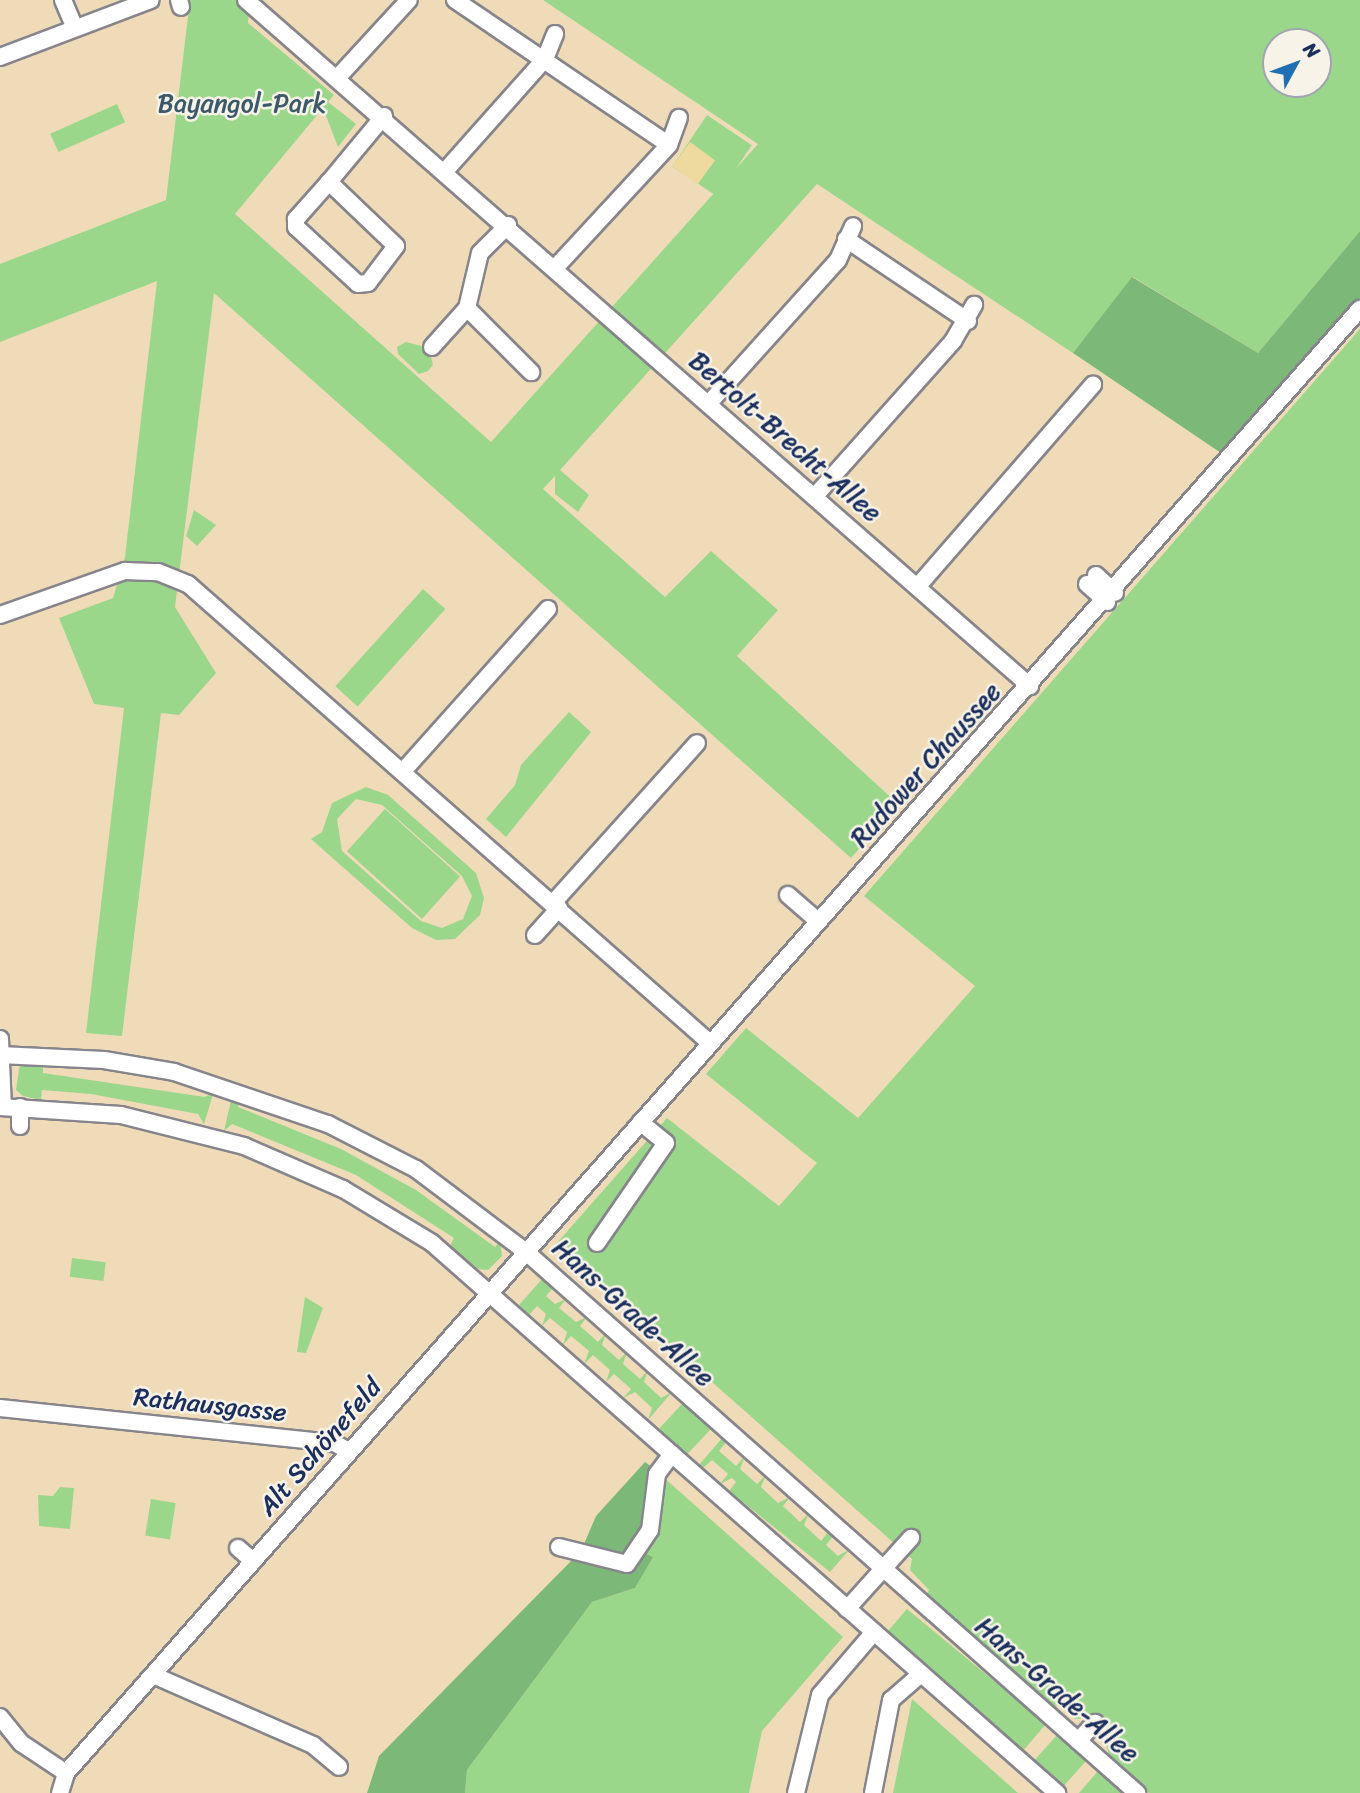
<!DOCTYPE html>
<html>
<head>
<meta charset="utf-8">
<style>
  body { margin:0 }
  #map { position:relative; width:1360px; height:1793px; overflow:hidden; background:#f0dbb9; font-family:Sriracha,sans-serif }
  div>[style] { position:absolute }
  .green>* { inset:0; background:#9bd78b; transform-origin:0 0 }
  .forest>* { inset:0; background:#7cb877 }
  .sand>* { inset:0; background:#eeda9e; transform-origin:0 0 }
  .roads { filter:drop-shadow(2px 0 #86858c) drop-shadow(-2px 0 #86858c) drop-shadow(0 2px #86858c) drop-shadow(0 -2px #86858c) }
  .minor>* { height:16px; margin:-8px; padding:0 8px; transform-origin:8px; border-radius:8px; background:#fff }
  span { translate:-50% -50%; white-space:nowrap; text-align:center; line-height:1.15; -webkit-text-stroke:5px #f7f3e8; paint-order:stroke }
  .park-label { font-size:26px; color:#3b5969 }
  .street-label { font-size:26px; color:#1b2f5e }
  .north { position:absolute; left:1262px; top:28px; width:70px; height:70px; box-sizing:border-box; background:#f7f3e8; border:2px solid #9fa5b1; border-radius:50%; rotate:49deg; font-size:19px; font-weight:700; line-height:28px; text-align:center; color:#1b2f5e }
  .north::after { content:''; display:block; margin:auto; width:24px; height:32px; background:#1f6fb2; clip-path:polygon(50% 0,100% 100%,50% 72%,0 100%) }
</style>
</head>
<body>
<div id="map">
  <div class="green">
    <div style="clip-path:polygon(evenodd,190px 0,250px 0,248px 23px,334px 95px,328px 102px,356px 124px,338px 147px,323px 108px,235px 214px,491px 442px,758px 144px,543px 0,1360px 0,1360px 231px,1258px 353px,1133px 277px,1073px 353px,817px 184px,560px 470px,589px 495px,578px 512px,555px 494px,555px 476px,543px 489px,665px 597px,711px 551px,778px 610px,737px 656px,898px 804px,851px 858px,214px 293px,175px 607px,216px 673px,179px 715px,161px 713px,122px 1036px,86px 1033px,124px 708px,94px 704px,59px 618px,113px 598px,125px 557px,157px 281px,0 342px,0 264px,166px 200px,190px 0,1276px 42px,1318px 42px,1318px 84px,1276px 84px,1276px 42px)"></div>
    <div style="left:117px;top:104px;width:20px;height:73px;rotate:66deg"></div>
    <div style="left:707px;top:115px;width:54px;height:62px;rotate:34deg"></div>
    <div style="clip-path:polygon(1360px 329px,1360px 1793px,1149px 1793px,1110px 1759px,1102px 1729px,1090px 1718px,1075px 1719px,1059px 1704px,1054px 1709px,926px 1595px,929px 1590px,910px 1570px,912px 1559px,556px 1244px,667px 1118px,779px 1206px,817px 1163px,706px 1074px,746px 1028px,858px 1118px,975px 986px,864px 896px)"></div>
    <div style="clip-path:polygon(406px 342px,429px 348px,433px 365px,428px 371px,419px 374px,398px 354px,397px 347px)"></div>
    <div style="clip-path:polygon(194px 510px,216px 525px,197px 546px,186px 536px)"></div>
    <div style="left:423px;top:589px;width:30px;height:131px;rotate:42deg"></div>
    <div style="clip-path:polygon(569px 712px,591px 732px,506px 837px,486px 819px,515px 785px,521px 765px)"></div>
    <div style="clip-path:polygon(evenodd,366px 787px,388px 795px,476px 873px,484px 898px,480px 915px,455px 939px,436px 940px,412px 928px,311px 839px,322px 832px,332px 803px,366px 787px,356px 799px,382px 805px,462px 876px,472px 896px,463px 919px,442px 928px,421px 921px,342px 851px,337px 819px,356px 799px)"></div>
    <div style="left:385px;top:809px;width:101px;height:57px;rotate:42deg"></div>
    <div style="clip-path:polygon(20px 1063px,43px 1064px,43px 1073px,205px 1097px,214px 1091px,204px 1124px,198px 1114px,91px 1094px,42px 1090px,41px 1100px,23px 1096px,16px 1090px)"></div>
    <div style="clip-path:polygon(232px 1096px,239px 1098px,238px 1107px,341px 1149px,416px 1190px,495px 1247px,500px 1241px,502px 1256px,488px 1270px,478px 1269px,450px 1246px,454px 1238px,356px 1175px,232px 1124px,224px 1131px)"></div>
    <div style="left:72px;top:1258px;width:34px;height:19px;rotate:7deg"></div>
    <div style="clip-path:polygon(543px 1278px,554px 1287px,546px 1296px,555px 1304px,566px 1299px,559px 1308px,576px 1322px,587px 1317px,580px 1326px,598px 1342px,606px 1333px,602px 1345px,619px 1360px,627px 1352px,623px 1364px,640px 1379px,648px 1370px,644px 1382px,661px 1398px,672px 1392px,648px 1420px,652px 1408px,635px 1392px,623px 1398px,631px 1389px,614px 1374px,606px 1382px,610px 1370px,593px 1355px,584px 1364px,589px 1351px,571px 1336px,563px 1345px,567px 1332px,550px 1318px,542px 1326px,546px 1314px,537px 1306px,529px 1315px,519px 1305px)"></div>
    <div style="clip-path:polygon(305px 1297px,323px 1308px,306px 1353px,297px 1352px)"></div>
    <div style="left:684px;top:1402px;width:38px;height:38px;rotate:43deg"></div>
    <div style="clip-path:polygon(723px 1437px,727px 1441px,719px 1451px,736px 1466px,745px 1456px,740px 1469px,757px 1484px,766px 1475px,761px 1487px,778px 1503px,790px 1497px,783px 1506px,800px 1522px,809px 1513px,804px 1525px,821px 1541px,829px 1531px,834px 1535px,826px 1545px,838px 1556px,850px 1549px,830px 1572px,729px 1491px,736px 1482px,732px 1478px,720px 1484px,728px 1474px,712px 1460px,703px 1468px,699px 1465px)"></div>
    <div style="clip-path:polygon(652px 1467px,843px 1637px,762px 1731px,749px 1793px,465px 1793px,467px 1770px,592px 1602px,635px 1588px,652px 1557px,634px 1549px,647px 1520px)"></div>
    <div style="clip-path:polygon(60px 1487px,74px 1488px,70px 1529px,39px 1526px,38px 1495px,53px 1496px)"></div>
    <div style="left:151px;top:1499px;width:25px;height:37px;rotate:9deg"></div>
    <div style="clip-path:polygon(907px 1609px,1046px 1724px,1022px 1752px,887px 1632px)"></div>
    <div style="clip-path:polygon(912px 1699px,1018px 1793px,893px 1793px)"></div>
    <div style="left:1058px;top:1734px;width:39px;height:38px;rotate:42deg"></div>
    <div style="clip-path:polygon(1098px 1771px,1123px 1793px,1079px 1793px)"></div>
  </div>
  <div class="forest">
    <div style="clip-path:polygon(1360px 231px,1360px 298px,1221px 453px,1073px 353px,1132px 277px,1258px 353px)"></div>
    <div style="clip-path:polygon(645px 1462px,652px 1467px,647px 1520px,635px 1549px,653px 1557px,635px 1588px,592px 1602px,467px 1770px,465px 1793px,367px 1793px,379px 1756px,581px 1551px,596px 1516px)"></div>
  </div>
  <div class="sand">
    <div style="left:690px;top:142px;width:31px;height:30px;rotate:36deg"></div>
  </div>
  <div class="roads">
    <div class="minor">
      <div style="left:63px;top:0;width:30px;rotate:67deg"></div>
      <div style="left:179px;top:0;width:7px;rotate:74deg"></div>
      <div style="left:246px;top:0;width:1042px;rotate:41.19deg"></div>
      <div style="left:455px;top:0;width:258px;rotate:34.1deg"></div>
      <div style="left:0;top:57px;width:161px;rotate:-20.7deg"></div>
      <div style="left:339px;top:76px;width:103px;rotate:-47.4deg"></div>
      <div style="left:446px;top:170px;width:149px;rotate:-48.3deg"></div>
      <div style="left:545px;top:59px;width:27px;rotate:-68deg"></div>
      <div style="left:329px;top:182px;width:50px;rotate:131.7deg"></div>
      <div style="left:296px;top:219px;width:8px;rotate:90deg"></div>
      <div style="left:296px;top:227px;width:84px;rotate:42.6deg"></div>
      <div style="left:358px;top:284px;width:10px;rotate:-6deg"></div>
      <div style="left:368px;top:283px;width:46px;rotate:-52.9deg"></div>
      <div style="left:396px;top:246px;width:93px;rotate:-136.3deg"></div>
      <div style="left:329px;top:182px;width:86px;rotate:-50.2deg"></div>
      <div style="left:508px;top:225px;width:40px;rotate:135deg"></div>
      <div style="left:480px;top:253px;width:57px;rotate:103.3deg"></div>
      <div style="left:467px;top:308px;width:91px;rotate:45deg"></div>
      <div style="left:846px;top:239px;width:147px;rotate:33.9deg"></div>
      <div style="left:556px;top:267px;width:166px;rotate:-47.2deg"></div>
      <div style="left:669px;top:145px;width:29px;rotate:-70deg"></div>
      <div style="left:432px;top:347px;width:52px;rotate:-48.1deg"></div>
      <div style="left:710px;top:402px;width:191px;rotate:-48deg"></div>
      <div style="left:838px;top:260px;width:37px;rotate:-66deg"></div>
      <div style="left:815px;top:496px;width:208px;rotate:-48.3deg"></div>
      <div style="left:953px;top:341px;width:42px;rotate:-59.7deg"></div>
      <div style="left:1096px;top:575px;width:26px;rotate:43deg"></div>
      <div style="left:1087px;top:584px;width:27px;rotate:42deg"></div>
      <div style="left:918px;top:586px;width:267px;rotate:-49deg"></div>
      <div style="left:0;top:615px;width:133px;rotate:-19.4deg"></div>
      <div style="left:125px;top:571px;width:33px;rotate:2deg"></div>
      <div style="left:158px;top:572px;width:32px;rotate:22deg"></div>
      <div style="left:188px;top:584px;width:695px;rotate:41.33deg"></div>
      <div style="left:404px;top:770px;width:216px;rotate:-48.2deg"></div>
      <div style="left:788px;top:895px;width:40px;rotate:41deg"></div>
      <div style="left:553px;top:903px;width:215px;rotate:-48deg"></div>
      <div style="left:535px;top:935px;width:36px;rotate:-48deg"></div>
      <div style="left:0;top:1039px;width:68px;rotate:87.5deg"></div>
      <div style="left:0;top:1055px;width:104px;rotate:2.8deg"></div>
      <div style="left:104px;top:1060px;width:71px;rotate:9.7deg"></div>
      <div style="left:174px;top:1072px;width:163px;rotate:18.7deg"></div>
      <div style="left:328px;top:1124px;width:99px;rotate:27.1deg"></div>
      <div style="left:416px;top:1169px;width:136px;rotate:37deg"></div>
      <div style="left:525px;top:1251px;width:818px;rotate:41.53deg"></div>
      <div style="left:0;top:1107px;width:121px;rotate:3.8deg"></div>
      <div style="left:121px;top:1115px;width:127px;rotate:14.1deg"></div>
      <div style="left:244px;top:1146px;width:108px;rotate:23.5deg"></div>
      <div style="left:343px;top:1189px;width:104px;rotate:31.2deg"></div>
      <div style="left:432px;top:1243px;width:833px;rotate:41.35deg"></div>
      <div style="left:20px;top:1126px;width:19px;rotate:-90deg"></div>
      <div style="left:597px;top:1243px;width:121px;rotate:-55.4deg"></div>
      <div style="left:666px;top:1143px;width:33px;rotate:-141deg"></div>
      <div style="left:0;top:1408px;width:336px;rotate:6deg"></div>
      <div style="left:334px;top:1443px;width:17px;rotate:28deg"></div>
      <div style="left:559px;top:1547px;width:70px;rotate:14deg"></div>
      <div style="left:627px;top:1564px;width:41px;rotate:-55.9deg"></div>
      <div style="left:650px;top:1530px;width:56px;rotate:-82.9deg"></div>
      <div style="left:657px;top:1474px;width:25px;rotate:-53deg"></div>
      <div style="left:238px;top:1548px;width:20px;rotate:41deg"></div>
      <div style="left:847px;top:1609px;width:96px;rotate:-48deg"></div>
      <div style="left:153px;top:1675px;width:175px;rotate:23.6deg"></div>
      <div style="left:313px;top:1745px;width:34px;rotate:40deg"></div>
      <div style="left:0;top:1717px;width:33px;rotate:51deg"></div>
      <div style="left:21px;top:1743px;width:54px;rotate:33.7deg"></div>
      <div style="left:1078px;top:1741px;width:25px;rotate:-47deg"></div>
      <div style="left:60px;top:1793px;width:21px;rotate:-73deg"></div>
      <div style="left:66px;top:1773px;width:1954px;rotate:-48.53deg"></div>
      <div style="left:796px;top:1793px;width:101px;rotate:-76.2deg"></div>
      <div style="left:820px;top:1695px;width:83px;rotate:-49.4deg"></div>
      <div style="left:873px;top:1793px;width:95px;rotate:-79deg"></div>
      <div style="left:891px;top:1700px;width:40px;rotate:-41deg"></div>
    </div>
  </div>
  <div class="park-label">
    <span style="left:242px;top:104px">Bayangol-Park</span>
  </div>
  <div class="street-label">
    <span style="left:785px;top:437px;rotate:41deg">Bertolt-Brecht-Allee</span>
    <span style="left:926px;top:765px;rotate:-48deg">Rudower Chaussee</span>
    <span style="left:633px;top:1313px;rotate:42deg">Hans-Grade-Allee</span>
    <span style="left:210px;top:1405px;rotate:6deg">Rathausgasse</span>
    <span style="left:320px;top:1447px;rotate:-49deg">Alt Schönefeld</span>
    <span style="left:1057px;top:1690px;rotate:41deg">Hans-Grade-Allee</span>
  </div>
  <div class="north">N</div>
</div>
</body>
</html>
